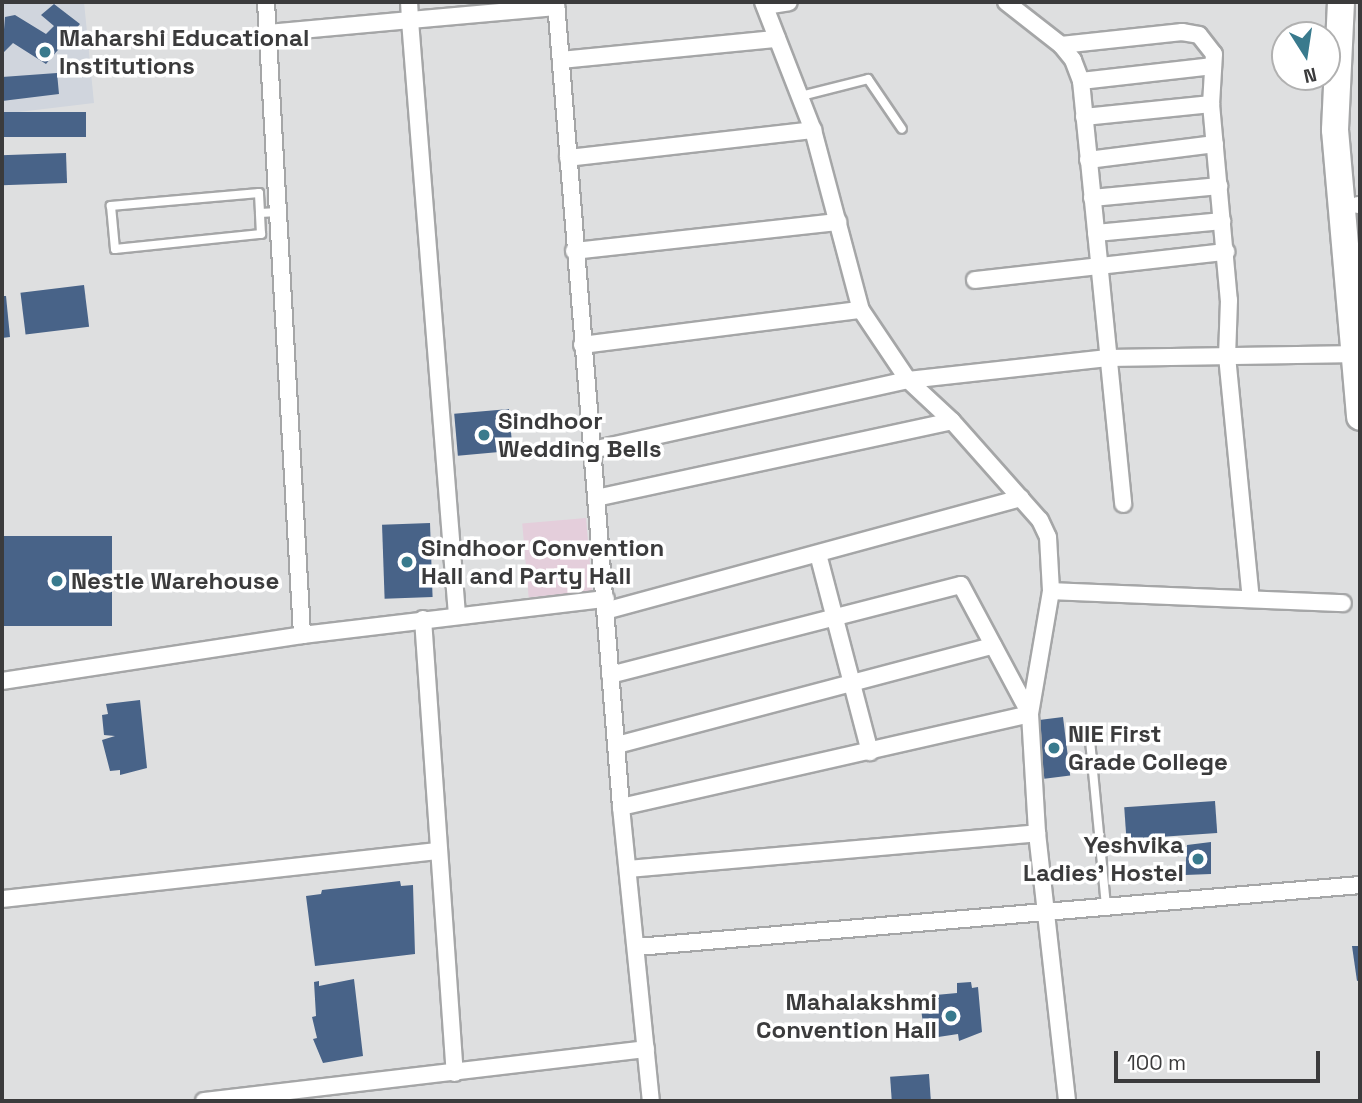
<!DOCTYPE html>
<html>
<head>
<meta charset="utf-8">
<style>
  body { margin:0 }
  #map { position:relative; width:1362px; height:1103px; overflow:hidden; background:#dedfe0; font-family:"Space Grotesk",sans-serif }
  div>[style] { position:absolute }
  .commercial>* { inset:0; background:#e4cedb; transform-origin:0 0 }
  .built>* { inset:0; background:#d0d5dd }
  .building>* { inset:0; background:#486388; transform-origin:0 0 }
  .roads { filter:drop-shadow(2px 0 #a5a6a7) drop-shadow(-2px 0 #a5a6a7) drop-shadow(0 2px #a5a6a7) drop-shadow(0 -2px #a5a6a7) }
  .lane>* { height:8px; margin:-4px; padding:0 4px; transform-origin:4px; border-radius:4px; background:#fff }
  .street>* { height:16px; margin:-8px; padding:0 8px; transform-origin:8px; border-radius:8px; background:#fff }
  .primary>* { height:26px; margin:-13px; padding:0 13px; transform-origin:13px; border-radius:13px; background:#fff }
  .dots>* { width:19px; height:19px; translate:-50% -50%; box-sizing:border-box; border:4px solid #fff; border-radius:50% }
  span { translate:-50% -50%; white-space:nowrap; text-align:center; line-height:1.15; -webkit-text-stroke:7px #fff; paint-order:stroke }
  .poi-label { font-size:24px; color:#3b3b3c; font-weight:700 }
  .left { translate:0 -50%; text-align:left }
  .right { translate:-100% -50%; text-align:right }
  .frame { position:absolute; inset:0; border:4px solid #3b3b3c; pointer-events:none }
  .north { position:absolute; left:1271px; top:21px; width:70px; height:70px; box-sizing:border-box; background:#fff; border:2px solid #b1b1b1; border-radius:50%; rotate:168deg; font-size:19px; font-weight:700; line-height:28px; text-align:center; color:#3b3b3c }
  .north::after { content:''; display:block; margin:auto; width:24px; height:32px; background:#397a8d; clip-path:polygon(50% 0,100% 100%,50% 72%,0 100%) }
  .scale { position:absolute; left:1114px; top:1051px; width:206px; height:32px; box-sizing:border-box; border:4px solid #3b3b3c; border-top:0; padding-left:9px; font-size:21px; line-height:24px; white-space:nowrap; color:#3b3b3c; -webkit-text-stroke:5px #fff; paint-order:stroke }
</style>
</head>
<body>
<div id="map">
  <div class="commercial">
    <div style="left:586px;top:518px;width:74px;height:64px;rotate:85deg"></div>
  </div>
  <div class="built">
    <div style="clip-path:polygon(2px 2px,84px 2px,94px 103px,2px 114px)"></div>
  </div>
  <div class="building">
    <div style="clip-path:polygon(54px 4px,80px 24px,46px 64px,13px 43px,2px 54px,5px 17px,15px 15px,46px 34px,54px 26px,41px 15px)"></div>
    <div style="clip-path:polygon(57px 73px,59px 94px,2px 101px,2px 77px)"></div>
    <div style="left:86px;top:112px;width:25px;height:85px;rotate:90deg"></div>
    <div style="left:66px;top:153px;width:30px;height:65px;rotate:88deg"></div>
    <div style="left:84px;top:285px;width:42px;height:64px;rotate:83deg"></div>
    <div style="clip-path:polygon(2px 296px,6px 296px,10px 337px,2px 338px)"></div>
    <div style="left:509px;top:409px;width:42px;height:55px;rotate:85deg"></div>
    <div style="left:430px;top:523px;width:74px;height:48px;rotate:88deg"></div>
    <div style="left:112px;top:536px;width:90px;height:110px;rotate:90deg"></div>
    <div style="clip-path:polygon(140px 700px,147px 768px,120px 775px,120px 770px,110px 771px,102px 740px,115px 736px,104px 735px,102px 715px,108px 714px,106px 704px)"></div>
    <div style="left:1063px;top:717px;width:59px;height:26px;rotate:83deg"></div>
    <div style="left:1215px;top:801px;width:32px;height:91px;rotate:86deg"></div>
    <div style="clip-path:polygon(1211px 842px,1211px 874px,1185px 875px,1187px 845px)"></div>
    <div style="clip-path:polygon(400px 881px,401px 886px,413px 885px,415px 954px,315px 966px,306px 896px,321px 894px,322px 890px)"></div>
    <div style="clip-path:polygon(1352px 946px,1360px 946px,1360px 980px,1357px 981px)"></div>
    <div style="clip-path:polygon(354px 979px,363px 1056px,323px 1063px,313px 1039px,317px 1038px,312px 1017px,316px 1016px,314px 982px,319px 981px,319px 986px)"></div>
    <div style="clip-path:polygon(971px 982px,972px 988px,978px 987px,982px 1032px,959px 1041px,958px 1034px,925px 1039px,920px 1001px,925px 996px,957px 993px,957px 983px)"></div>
    <div style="left:929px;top:1074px;width:27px;height:39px;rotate:86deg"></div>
  </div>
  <div class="roads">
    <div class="lane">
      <div style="left:801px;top:96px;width:69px;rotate:-14.2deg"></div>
      <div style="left:868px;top:79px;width:60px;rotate:55.8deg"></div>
      <div style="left:260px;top:213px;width:20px;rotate:-93deg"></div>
      <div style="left:259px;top:193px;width:149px;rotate:175deg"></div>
      <div style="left:111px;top:206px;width:43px;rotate:84.7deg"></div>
      <div style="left:115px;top:249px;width:147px;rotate:-5.9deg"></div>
      <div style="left:261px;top:234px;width:21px;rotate:-93deg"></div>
      <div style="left:260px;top:213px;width:18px;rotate:-3deg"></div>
      <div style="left:1090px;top:740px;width:166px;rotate:84.5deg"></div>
    </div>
    <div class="street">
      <div style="left:266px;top:2px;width:634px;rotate:86.74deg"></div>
      <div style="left:556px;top:2px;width:808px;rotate:85.38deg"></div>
      <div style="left:621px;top:807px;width:296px;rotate:84.2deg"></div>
      <div style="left:763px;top:2px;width:137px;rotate:68.7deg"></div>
      <div style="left:813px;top:130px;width:186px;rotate:75.1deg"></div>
      <div style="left:861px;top:310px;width:84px;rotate:56.1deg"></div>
      <div style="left:908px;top:380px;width:60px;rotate:43deg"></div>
      <div style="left:952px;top:421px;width:132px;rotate:48.4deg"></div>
      <div style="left:1040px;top:520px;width:19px;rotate:65deg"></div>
      <div style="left:1048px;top:537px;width:54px;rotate:86.8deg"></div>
      <div style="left:1051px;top:591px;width:125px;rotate:99.7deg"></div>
      <div style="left:1030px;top:714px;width:119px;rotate:86.6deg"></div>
      <div style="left:1037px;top:833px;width:270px;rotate:83.6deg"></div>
      <div style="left:1006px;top:2px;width:70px;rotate:38deg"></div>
      <div style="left:1061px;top:45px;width:19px;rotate:51deg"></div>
      <div style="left:1073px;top:60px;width:22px;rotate:69deg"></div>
      <div style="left:1081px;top:81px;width:425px;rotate:84.3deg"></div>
      <div style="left:765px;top:6px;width:24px;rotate:-9deg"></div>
      <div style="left:268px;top:33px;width:143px;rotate:-5.2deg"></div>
      <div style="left:410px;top:20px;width:18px;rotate:-93deg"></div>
      <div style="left:1061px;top:45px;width:122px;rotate:-6.1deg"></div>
      <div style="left:1182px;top:32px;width:17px;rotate:10deg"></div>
      <div style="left:1199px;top:35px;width:24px;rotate:52deg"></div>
      <div style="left:1214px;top:54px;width:50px;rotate:93.4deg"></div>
      <div style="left:1211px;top:104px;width:197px;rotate:84.8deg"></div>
      <div style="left:1229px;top:300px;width:56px;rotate:92deg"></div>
      <div style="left:1227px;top:356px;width:244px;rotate:84.4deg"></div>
      <div style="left:561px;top:60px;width:217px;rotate:-5.6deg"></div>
      <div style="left:1081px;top:81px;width:133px;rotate:-6.5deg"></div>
      <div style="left:1084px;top:117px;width:128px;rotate:-5.8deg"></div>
      <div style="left:568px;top:158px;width:247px;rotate:-6.5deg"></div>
      <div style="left:1088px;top:160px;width:128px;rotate:-7.2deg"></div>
      <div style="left:1092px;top:198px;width:128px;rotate:-5.4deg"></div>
      <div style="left:1358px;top:205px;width:2px"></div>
      <div style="left:1096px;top:233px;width:127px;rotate:-5.4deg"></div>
      <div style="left:574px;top:251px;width:266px;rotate:-6.3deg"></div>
      <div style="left:975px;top:280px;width:253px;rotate:-6.4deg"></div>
      <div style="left:582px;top:345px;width:281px;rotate:-7.2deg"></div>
      <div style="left:592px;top:450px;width:324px;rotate:-12.5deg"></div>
      <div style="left:908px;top:380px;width:201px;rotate:-6.3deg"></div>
      <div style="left:1108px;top:358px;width:252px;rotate:-0.9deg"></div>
      <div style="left:596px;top:498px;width:364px;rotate:-12.2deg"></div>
      <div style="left:818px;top:554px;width:205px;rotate:75.3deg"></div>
      <div style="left:1051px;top:591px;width:292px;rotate:2.4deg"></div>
      <div style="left:605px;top:611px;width:431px;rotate:-15.2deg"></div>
      <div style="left:457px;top:615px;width:597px;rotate:-94.52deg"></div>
      <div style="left:410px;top:20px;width:147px;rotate:-5.1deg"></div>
      <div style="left:423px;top:619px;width:455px;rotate:86deg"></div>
      <div style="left:610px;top:675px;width:362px;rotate:-14.4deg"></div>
      <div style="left:961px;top:585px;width:146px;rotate:61.9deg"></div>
      <div style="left:2px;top:681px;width:304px;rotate:-8.7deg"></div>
      <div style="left:302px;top:635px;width:306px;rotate:-6.8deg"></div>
      <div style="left:617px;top:745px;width:389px;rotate:-14.8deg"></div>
      <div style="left:621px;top:807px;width:419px;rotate:-12.8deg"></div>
      <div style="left:628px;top:869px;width:411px;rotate:-5deg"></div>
      <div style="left:2px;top:899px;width:439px;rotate:-6.3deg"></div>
      <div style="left:637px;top:947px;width:726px;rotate:-4.9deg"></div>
      <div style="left:204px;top:1101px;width:445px;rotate:-6.7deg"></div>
    </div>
    <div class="primary">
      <div style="left:1341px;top:2px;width:128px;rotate:92.7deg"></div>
      <div style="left:1335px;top:130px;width:288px;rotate:85deg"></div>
    </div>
  </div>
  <div class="dots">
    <div style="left:45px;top:52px;background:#397a8d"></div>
    <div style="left:484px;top:435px;background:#397a8d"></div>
    <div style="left:407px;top:562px;background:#397a8d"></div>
    <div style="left:57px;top:581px;background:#397a8d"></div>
    <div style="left:1054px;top:748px;background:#397a8d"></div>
    <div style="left:1198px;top:859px;background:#397a8d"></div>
    <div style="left:951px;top:1016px;background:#397a8d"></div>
  </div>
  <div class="poi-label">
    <span class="left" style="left:59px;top:52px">Maharshi Educational<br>Institutions</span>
    <span class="left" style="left:498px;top:435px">Sindhoor<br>Wedding Bells</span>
    <span class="left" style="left:421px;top:562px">Sindhoor Convention<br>Hall and Party Hall</span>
    <span class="left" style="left:71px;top:581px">Nestle Warehouse</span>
    <span class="left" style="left:1068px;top:748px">NIE First<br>Grade College</span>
    <span class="right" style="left:1184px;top:859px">Yeshvika<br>Ladies' Hostel</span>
    <span class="right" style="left:937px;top:1016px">Mahalakshmi<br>Convention Hall</span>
  </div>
  <div class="frame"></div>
  <div class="north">N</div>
  <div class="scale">100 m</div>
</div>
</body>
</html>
